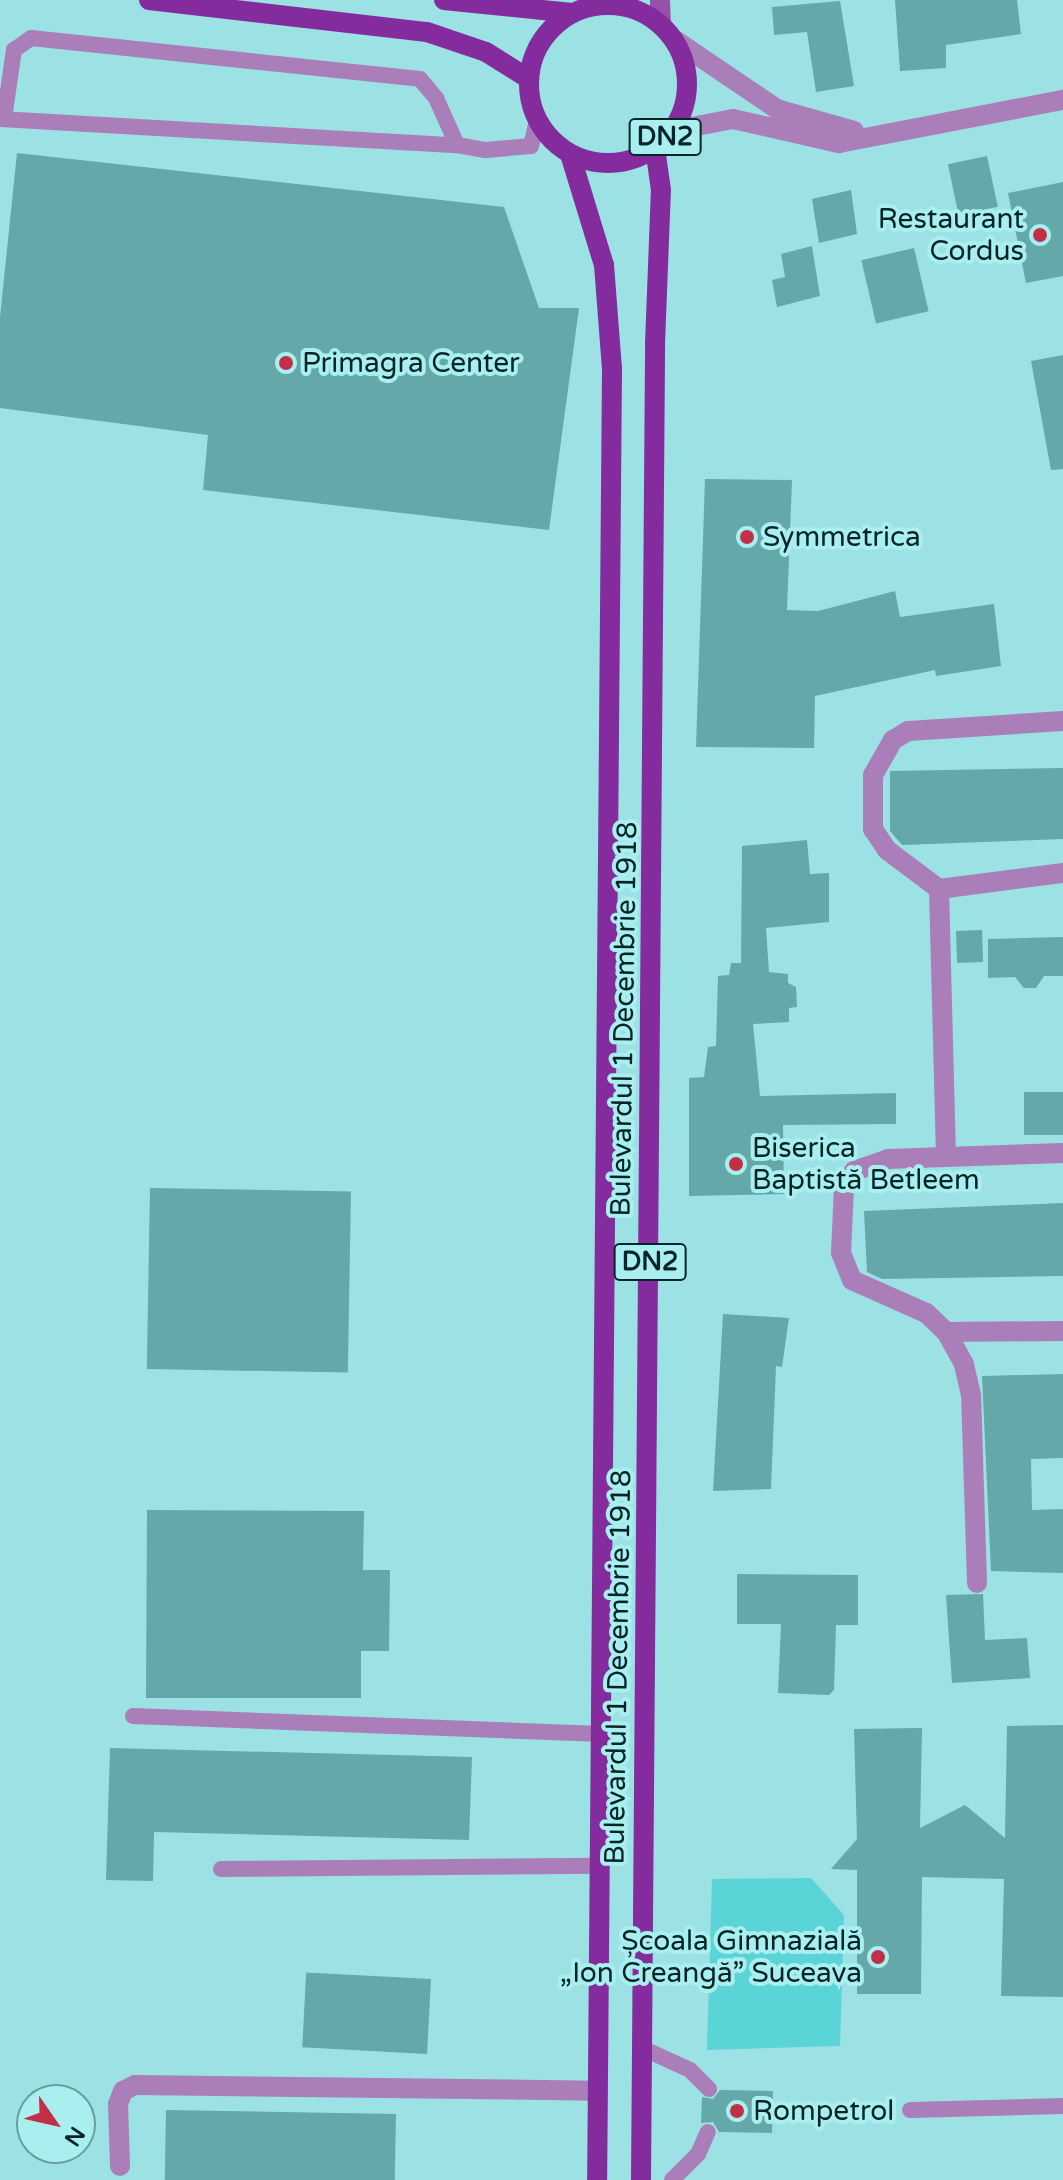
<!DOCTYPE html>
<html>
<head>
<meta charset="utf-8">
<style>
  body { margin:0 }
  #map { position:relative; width:1063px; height:2180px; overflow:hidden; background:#9ce1e3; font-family:"Varela Round",sans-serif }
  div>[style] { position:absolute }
  .green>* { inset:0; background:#5bd4d8 }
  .building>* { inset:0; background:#64a8aa; transform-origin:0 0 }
  .service>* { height:16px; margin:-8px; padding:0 8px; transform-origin:8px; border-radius:8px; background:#aa7fb9 }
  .minor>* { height:20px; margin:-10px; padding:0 10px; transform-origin:10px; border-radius:10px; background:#aa7fb9 }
  .tertiary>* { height:20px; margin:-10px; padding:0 10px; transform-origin:10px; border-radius:10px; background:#aa7fb9 }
  .secondary>* { height:20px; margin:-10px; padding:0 10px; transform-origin:10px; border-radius:10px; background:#9552aa }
  .primary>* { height:20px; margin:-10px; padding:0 10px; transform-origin:10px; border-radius:10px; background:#842c9d }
  .primary>.ring { margin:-10px; padding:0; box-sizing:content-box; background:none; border:20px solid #842c9d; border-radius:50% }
  .dots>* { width:22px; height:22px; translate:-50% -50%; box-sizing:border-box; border:4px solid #a9eff0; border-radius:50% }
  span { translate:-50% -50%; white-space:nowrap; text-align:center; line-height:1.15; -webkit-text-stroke:8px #a9eff0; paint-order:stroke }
  .shield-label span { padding:2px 6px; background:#a9eff0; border:2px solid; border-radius:6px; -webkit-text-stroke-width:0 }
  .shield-label { font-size:26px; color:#072526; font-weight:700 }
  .poi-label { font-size:28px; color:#072526 }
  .right { translate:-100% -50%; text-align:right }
  .left { translate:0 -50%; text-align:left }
  .street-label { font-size:28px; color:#072526 }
  .north { position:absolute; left:16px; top:2084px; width:80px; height:80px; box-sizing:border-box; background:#a9eff0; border:2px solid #689e9f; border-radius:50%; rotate:124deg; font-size:22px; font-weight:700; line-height:32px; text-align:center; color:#072526 }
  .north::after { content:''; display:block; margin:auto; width:28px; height:36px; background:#c13046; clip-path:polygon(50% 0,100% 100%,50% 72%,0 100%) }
</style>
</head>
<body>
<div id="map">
  <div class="green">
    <div style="clip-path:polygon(811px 1878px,844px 1915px,840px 2046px,707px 2050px,712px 1879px)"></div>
  </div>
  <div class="building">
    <div style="clip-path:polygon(895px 0,1017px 0,1021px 34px,946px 45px,946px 68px,900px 71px)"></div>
    <div style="clip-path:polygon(840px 1px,854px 86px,816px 92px,807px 32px,774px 35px,772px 7px)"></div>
    <div style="clip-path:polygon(17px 153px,504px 207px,539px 308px,579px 308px,549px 530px,203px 490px,208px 435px,0 408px,0 317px)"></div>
    <div style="left:987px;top:156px;width:52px;height:40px;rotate:78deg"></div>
    <div style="clip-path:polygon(1063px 182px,1063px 276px,1026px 283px,1008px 193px)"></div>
    <div style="clip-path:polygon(851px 190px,857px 234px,819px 243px,812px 199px)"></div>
    <div style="clip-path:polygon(812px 246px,820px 296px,777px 307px,772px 280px,785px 277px,781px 254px)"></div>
    <div style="left:914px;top:248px;width:65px;height:54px;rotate:77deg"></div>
    <div style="clip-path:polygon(1063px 355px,1063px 469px,1051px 470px,1031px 361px)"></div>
    <div style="clip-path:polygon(705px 479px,792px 480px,787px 610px,818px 611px,895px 591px,900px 617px,994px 604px,1001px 666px,936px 676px,935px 670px,815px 696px,814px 748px,696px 747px)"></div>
    <div style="clip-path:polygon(1063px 768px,1063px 839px,902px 845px,890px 831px,890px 771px)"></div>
    <div style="clip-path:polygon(807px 840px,810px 874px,829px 873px,829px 922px,766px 928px,769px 972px,788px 974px,788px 983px,796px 987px,797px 1007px,789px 1008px,789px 1022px,753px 1024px,760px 1096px,896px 1093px,896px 1124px,783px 1125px,784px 1194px,689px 1196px,689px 1078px,704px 1077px,708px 1047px,716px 1046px,718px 976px,729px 975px,731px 963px,741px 963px,742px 846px)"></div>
    <div style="left:982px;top:930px;width:32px;height:26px;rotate:88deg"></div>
    <div style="clip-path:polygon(1063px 937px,1063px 976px,1044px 976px,1036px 988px,1024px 988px,1015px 977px,988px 978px,988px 939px)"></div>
    <div style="left:1063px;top:1092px;width:43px;height:39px;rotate:90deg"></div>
    <div style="left:150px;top:1188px;width:201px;height:181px;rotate:1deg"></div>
    <div style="clip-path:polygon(1063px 1203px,1063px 1276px,882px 1279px,867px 1272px,864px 1211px)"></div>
    <div style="clip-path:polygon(723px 1314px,789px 1318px,782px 1367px,776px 1366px,771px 1489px,713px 1491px)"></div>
    <div style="clip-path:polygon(1063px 1374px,1063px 1458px,1031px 1459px,1032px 1510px,1063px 1509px,1063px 1573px,991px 1571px,982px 1376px)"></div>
    <div style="clip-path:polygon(147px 1510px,364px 1511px,363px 1570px,390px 1570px,389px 1651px,361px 1651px,361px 1698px,146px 1698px)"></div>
    <div style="clip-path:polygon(737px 1574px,858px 1575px,858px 1625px,836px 1625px,834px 1690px,829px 1695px,778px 1693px,781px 1624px,737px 1624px)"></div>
    <div style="clip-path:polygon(983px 1594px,985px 1640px,1027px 1638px,1030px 1678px,952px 1683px,946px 1595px)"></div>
    <div style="clip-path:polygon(1063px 1725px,1063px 1997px,1001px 1996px,1004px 1879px,922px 1877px,921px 1994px,857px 1994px,857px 1870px,831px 1869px,857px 1839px,854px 1729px,922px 1728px,920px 1828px,965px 1805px,1005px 1838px,1007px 1726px)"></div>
    <div style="clip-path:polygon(110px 1748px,472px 1757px,469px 1840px,154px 1832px,153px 1881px,106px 1880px)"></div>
    <div style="left:431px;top:1979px;width:75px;height:125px;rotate:93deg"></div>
    <div style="clip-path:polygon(720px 2090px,773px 2091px,772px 2133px,719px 2132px,713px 2122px,701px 2123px,702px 2097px,713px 2099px)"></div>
    <div style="left:166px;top:2110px;width:230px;height:70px;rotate:1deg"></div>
  </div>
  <div class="service">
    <div style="left:0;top:119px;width:458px;rotate:3.3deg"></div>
    <div style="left:4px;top:119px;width:70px;rotate:-81.8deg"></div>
    <div style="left:14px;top:50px;width:21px;rotate:-35deg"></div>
    <div style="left:31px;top:38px;width:391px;rotate:6deg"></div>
    <div style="left:420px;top:79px;width:25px;rotate:50deg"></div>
    <div style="left:436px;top:98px;width:51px;rotate:65.9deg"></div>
    <div style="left:457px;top:145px;width:29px;rotate:10deg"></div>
    <div style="left:486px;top:150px;width:45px;rotate:-5.1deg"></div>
    <div style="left:531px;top:146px;width:27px;rotate:-77deg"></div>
    <div style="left:133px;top:1716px;width:469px;rotate:2.2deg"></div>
    <div style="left:221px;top:1869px;width:380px;rotate:-0.5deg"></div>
    <div style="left:642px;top:2048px;width:53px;rotate:24.6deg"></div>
    <div style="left:690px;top:2070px;width:27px;rotate:45deg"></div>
    <div style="left:910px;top:2110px;width:153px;rotate:-1.5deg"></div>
    <div style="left:672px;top:2180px;width:37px;rotate:-45deg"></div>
    <div style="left:698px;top:2154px;width:24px;rotate:-66deg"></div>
  </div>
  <div class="minor">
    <div style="left:1063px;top:721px;width:155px;rotate:176.3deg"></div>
    <div style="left:908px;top:731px;width:17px;rotate:149deg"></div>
    <div style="left:893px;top:740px;width:40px;rotate:119.7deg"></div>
    <div style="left:873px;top:775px;width:54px;rotate:90deg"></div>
    <div style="left:873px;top:829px;width:25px;rotate:56deg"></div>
    <div style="left:887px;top:850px;width:65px;rotate:36.9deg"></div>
    <div style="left:939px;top:889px;width:125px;rotate:-7.4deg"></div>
    <div style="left:939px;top:889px;width:267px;rotate:88.5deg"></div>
    <div style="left:946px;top:1332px;width:117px;rotate:-0.5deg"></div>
    <div style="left:977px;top:1583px;width:188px;rotate:-91.8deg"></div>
    <div style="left:971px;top:1395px;width:32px;rotate:-103deg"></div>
    <div style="left:964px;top:1364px;width:37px;rotate:-119deg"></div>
    <div style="left:946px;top:1332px;width:28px;rotate:-136deg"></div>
    <div style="left:926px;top:1313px;width:81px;rotate:-156deg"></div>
    <div style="left:852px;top:1280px;width:29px;rotate:-112deg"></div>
    <div style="left:841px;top:1253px;width:67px;rotate:-87.4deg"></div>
    <div style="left:844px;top:1186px;width:18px;rotate:-56deg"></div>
    <div style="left:854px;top:1171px;width:36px;rotate:-19deg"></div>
    <div style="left:888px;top:1159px;width:175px;rotate:-2deg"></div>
    <div style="left:120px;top:2166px;width:62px;rotate:-91.8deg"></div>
    <div style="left:118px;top:2104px;width:14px;rotate:-69deg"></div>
    <div style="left:123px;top:2091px;width:13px;rotate:-27deg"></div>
    <div style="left:135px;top:2085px;width:463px;rotate:0.7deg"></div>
  </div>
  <div class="tertiary">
    <div style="left:675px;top:40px;width:123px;rotate:34.1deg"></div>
    <div style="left:777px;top:109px;width:80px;rotate:15.9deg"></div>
    <div style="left:671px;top:131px;width:63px;rotate:-11deg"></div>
    <div style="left:733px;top:119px;width:109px;rotate:12.8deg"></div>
    <div style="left:839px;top:143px;width:228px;rotate:-10.9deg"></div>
  </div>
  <div class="secondary">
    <div style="left:660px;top:0;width:24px;rotate:88deg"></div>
    <div style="left:598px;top:5px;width:5px;rotate:-68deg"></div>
  </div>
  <div class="primary">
    <div style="left:149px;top:0;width:280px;rotate:6.6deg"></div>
    <div style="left:427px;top:32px;width:62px;rotate:18.7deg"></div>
    <div style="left:486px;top:52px;width:51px;rotate:32.1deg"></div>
    <div style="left:444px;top:0;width:129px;rotate:5.8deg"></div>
    <div class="ring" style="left:529px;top:5px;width:138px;height:138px"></div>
    <div style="left:570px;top:154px;width:116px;rotate:73deg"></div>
    <div style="left:604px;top:265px;width:103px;rotate:85.6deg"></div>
    <div style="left:612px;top:368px;width:1812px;rotate:90.47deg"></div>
    <div style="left:641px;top:2180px;width:1836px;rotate:-89.56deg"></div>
    <div style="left:655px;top:344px;width:154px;rotate:-87.8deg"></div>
    <div style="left:661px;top:190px;width:42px;rotate:-98.1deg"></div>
  </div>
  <div class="dots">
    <div style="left:1040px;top:235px;background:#c13046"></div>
    <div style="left:286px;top:363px;background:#c13046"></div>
    <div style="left:747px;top:537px;background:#c13046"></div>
    <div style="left:736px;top:1164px;background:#c13046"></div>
    <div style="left:878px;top:1957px;background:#c13046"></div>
    <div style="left:737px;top:2111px;background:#c13046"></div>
  </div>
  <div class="shield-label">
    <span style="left:665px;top:137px">DN2</span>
    <span style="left:650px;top:1262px">DN2</span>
  </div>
  <div class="poi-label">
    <span class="right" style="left:1024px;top:235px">Restaurant<br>Cordus</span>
    <span class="left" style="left:302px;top:363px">Primagra Center</span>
    <span class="left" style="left:763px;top:537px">Symmetrica</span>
    <span class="left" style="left:752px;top:1164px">Biserica<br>Baptistă Betleem</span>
    <span class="right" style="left:862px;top:1957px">Școala Gimnazială<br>„Ion Creangă” Suceava</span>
    <span class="left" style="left:753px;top:2111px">Rompetrol</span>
  </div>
  <div class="street-label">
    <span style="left:624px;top:1019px;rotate:-89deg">Bulevardul 1 Decembrie 1918</span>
    <span style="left:618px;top:1667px;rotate:-89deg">Bulevardul 1 Decembrie 1918</span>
  </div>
  <div class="north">N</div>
</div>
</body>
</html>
